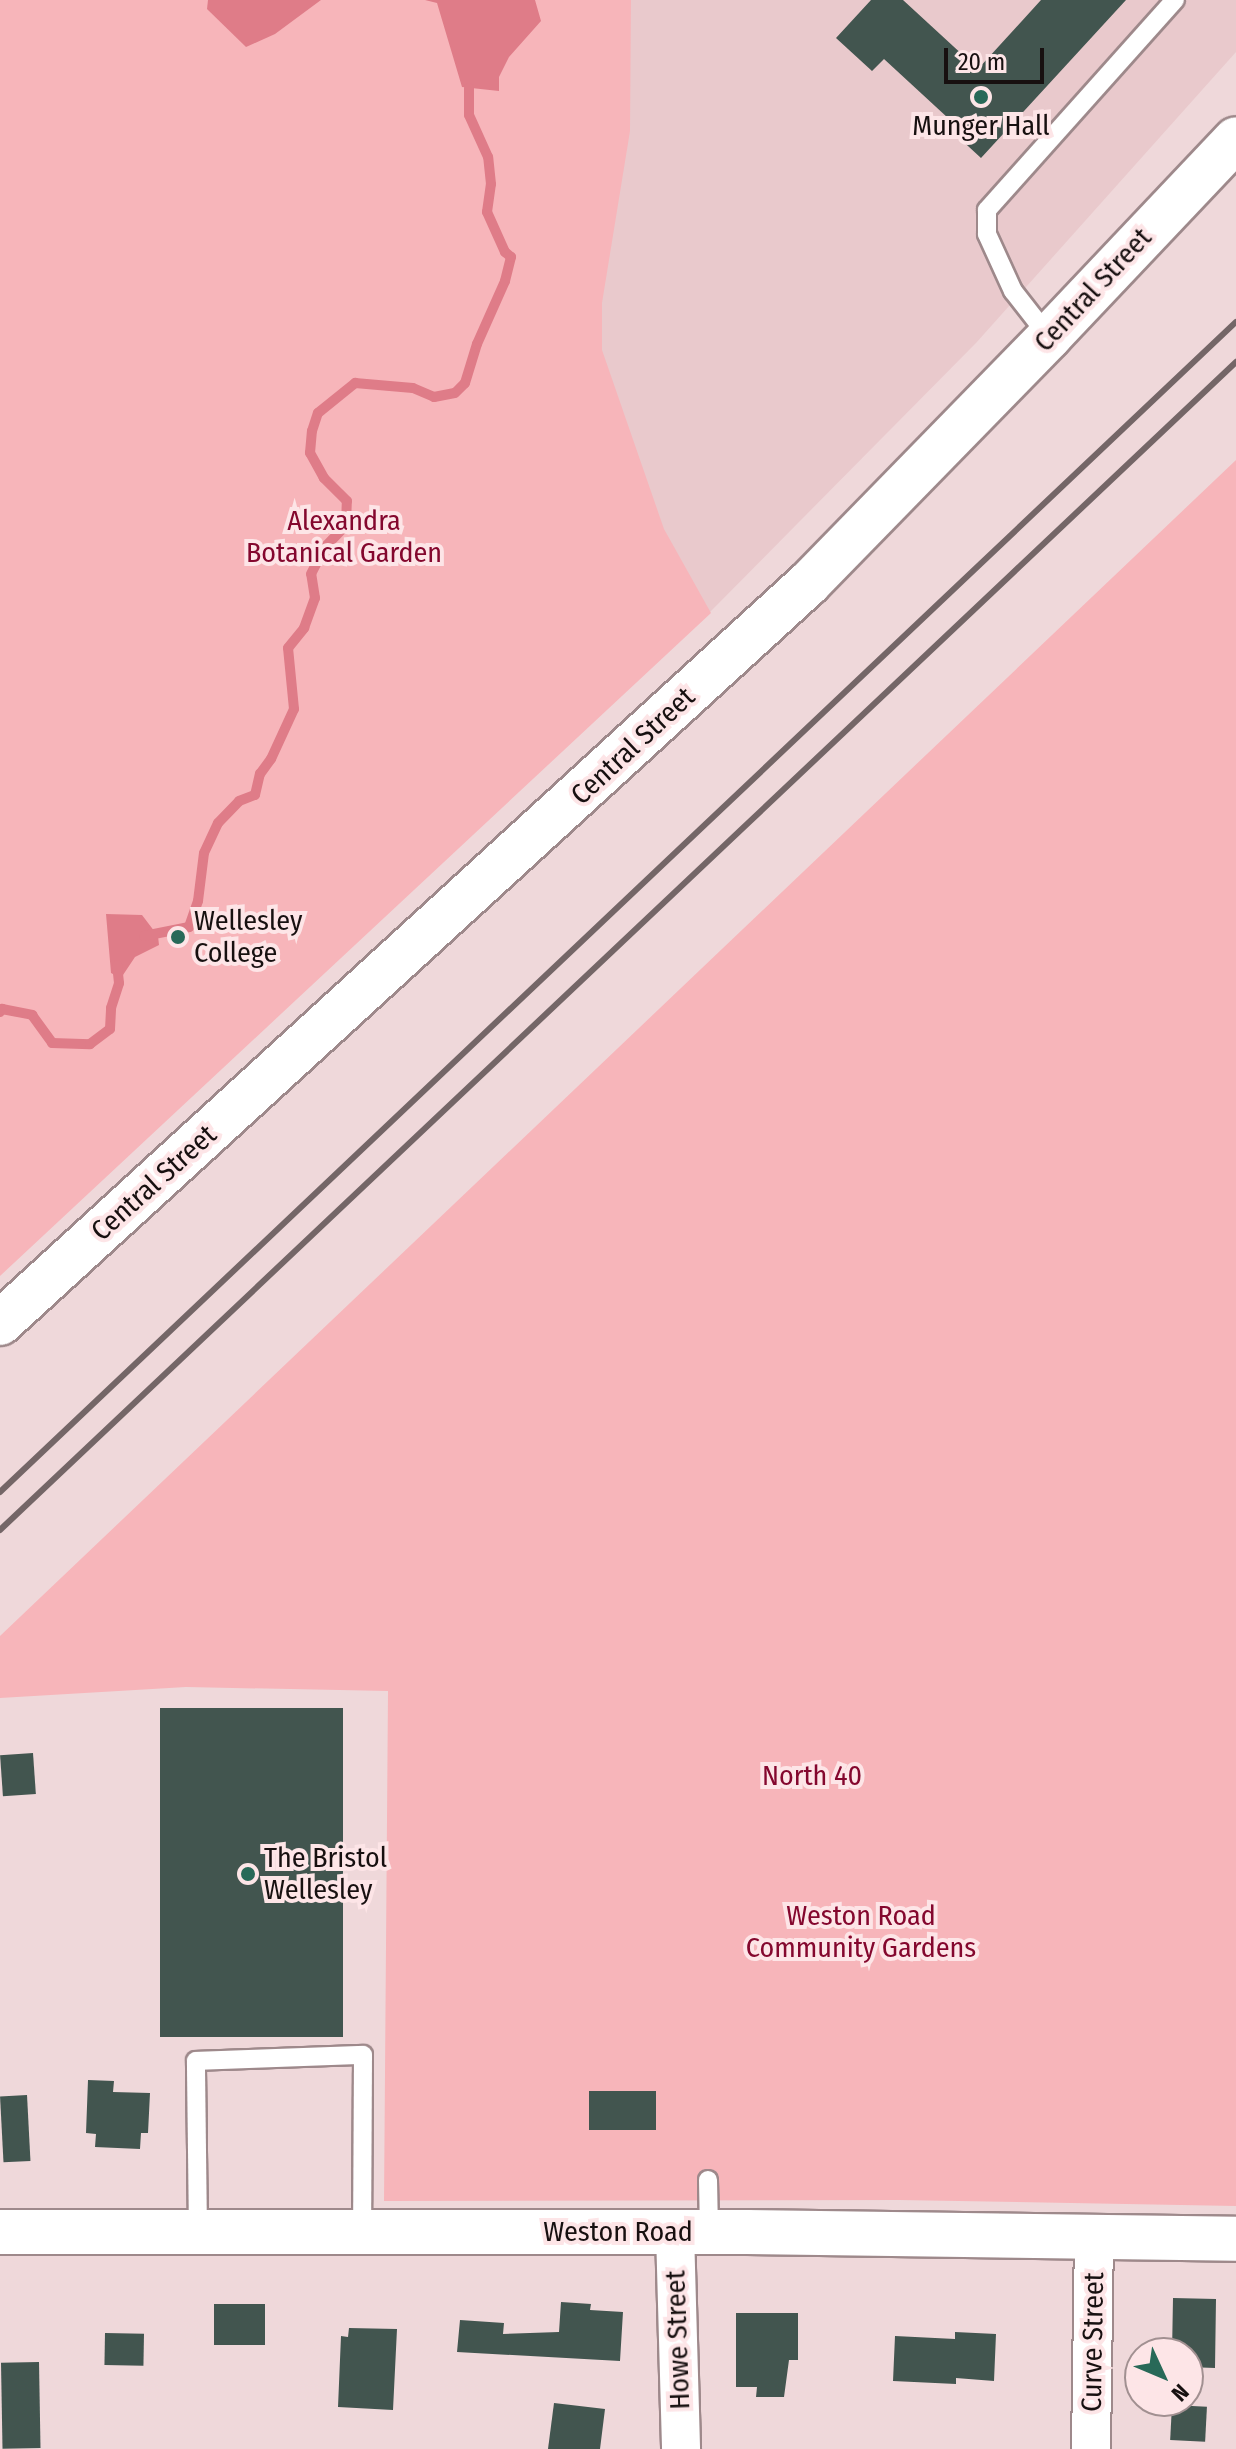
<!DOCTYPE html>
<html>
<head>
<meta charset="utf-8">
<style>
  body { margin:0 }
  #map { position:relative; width:1236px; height:2449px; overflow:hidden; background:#efd8da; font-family:"Fira Sans Condensed",sans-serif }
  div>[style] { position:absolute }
  .built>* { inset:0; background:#e9c9cc }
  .green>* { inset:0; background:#f7b5ba }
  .water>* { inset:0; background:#df7c88 }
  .stream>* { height:10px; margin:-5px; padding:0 5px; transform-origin:5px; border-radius:5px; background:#df7c88 }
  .building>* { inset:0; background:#42554f; transform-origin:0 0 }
  .roads { filter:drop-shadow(2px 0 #9e898b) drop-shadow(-2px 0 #9e898b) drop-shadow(0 2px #9e898b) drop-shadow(0 -2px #9e898b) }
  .service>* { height:18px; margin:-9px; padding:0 9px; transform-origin:9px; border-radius:9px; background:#fff }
  .minor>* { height:38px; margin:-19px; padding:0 19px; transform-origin:19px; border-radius:19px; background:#fff }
  .secondary>* { height:44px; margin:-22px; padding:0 22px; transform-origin:22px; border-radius:22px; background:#fff }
  .rail>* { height:6px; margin:-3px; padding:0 3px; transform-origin:3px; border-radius:3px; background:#746667 }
  .dots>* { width:22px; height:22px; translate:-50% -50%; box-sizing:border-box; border:4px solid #fde5e7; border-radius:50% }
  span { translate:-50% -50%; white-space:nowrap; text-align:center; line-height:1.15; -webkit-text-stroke:8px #fde5e7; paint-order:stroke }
  .poi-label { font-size:28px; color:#171010 }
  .left { translate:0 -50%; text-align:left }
  .street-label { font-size:28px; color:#171010 }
  .park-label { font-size:28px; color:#84072e }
  .north { position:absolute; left:1124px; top:2337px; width:80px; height:80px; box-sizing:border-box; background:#fde5e7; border:2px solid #a19091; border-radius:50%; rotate:134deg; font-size:22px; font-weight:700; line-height:32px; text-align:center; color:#171010 }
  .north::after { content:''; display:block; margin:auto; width:28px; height:36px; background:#286958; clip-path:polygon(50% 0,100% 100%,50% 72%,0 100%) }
  .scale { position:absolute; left:944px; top:48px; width:100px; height:36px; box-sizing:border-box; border:4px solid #171010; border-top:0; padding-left:10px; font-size:24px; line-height:28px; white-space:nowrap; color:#171010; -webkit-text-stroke:6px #fde5e7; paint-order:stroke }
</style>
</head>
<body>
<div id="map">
  <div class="built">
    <div style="clip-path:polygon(0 0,1236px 0,1236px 52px,976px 343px,710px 612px)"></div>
  </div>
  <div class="green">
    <div style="clip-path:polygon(0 0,631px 0,630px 131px,602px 303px,602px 350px,664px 529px,711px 613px,0 1276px)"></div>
    <div style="clip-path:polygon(1236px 460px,1236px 2206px,899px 2200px,384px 2201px,388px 1691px,186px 1687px,0 1698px,0 1636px)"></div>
  </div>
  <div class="water">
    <div style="clip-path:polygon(208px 0,321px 0,275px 34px,246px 47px,207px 9px)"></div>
    <div style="clip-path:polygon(425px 0,535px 0,541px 21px,509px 57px,499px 77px,499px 91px,462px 87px,437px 3px)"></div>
    <div style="clip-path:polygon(106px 914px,142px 915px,158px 936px,159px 945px,135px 957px,121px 978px,111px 973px)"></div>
  </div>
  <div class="stream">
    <div style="left:144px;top:936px;width:46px;rotate:-11.3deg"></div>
    <div style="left:189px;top:927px;width:28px;rotate:-71deg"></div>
    <div style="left:198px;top:901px;width:48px;rotate:-82.9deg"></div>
    <div style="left:204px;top:853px;width:33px;rotate:-65deg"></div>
    <div style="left:218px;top:823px;width:30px;rotate:-46deg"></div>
    <div style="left:239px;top:801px;width:17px;rotate:-21deg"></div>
    <div style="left:255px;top:795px;width:22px;rotate:-77deg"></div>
    <div style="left:260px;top:774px;width:19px;rotate:-54deg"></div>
    <div style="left:271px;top:759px;width:55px;rotate:-65.3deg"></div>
    <div style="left:294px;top:709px;width:61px;rotate:-95.6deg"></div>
    <div style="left:288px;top:648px;width:26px;rotate:-51deg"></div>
    <div style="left:304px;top:628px;width:32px;rotate:-70deg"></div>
    <div style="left:315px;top:598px;width:24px;rotate:-99deg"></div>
    <div style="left:311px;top:574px;width:29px;rotate:-63deg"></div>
    <div style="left:324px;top:548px;width:32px;rotate:-46deg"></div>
    <div style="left:346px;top:525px;width:24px;rotate:-88deg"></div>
    <div style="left:347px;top:501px;width:33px;rotate:-135deg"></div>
    <div style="left:324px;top:478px;width:29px;rotate:-119deg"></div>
    <div style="left:310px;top:453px;width:22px;rotate:-85deg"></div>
    <div style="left:312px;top:431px;width:19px;rotate:-72deg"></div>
    <div style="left:318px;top:413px;width:48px;rotate:-39deg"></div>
    <div style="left:355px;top:383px;width:58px;rotate:4.9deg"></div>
    <div style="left:413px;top:388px;width:23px;rotate:23deg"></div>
    <div style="left:434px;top:397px;width:21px;rotate:-11deg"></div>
    <div style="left:455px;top:393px;width:14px;rotate:-45deg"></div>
    <div style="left:465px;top:383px;width:41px;rotate:-72.9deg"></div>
    <div style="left:477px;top:344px;width:69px;rotate:-66deg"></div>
    <div style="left:505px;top:281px;width:25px;rotate:-76deg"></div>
    <div style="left:511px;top:257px;width:8px;rotate:-140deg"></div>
    <div style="left:505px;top:252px;width:44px;rotate:-114.2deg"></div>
    <div style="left:487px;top:212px;width:28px;rotate:-82deg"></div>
    <div style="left:491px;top:184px;width:27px;rotate:-96deg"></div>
    <div style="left:488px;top:157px;width:46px;rotate:-114.3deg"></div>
    <div style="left:469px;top:115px;width:27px;rotate:-90deg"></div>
    <div style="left:0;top:1012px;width:4px;rotate:-56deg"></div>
    <div style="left:2px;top:1009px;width:31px;rotate:11deg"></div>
    <div style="left:32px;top:1015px;width:34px;rotate:54deg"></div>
    <div style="left:52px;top:1043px;width:38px;rotate:2deg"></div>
    <div style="left:90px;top:1044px;width:25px;rotate:-37deg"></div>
    <div style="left:110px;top:1029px;width:21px;rotate:-87deg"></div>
    <div style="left:111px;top:1008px;width:26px;rotate:-72deg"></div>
    <div style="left:119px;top:983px;width:18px;rotate:-96deg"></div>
  </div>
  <div class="building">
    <div style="clip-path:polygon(871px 0,903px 0,978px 69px,1041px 0,1126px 0,981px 158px,943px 123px,948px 118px,884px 59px,872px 71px,836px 38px)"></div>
    <div style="left:343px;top:1708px;width:329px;height:183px;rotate:90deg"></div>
    <div style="left:33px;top:1753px;width:41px;height:33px;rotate:86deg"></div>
    <div style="clip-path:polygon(88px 2080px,114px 2081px,113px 2092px,150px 2093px,148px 2133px,141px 2133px,140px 2149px,95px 2147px,96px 2134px,86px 2133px)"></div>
    <div style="left:589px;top:2091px;width:67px;height:39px"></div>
    <div style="left:27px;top:2095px;width:66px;height:27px;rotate:87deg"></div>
    <div style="clip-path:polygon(1173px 2298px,1216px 2299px,1215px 2368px,1188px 2367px,1188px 2353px,1172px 2353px)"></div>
    <div style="clip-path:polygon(561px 2302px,591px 2304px,590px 2310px,623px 2312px,620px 2361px,457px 2352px,460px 2320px,504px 2323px,503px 2334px,559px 2332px)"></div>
    <div style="left:214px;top:2304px;width:51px;height:41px"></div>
    <div style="clip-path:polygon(736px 2313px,798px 2313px,798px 2360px,789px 2360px,784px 2397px,756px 2397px,757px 2387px,736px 2387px)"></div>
    <div style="clip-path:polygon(349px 2328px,397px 2329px,393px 2410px,338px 2407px,341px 2336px,348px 2337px)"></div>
    <div style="clip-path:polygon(955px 2332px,996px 2334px,994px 2381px,956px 2378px,956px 2384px,893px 2381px,895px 2336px,955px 2339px)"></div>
    <div style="left:105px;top:2333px;width:39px;height:32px;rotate:1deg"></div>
    <div style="left:39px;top:2362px;width:86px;height:38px;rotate:89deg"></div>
    <div style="clip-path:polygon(554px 2403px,605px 2409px,600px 2449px,548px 2449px)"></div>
    <div style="left:1172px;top:2405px;width:35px;height:35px;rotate:3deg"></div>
  </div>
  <div class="roads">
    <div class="service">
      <div style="left:1049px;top:337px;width:58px;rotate:-128deg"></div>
      <div style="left:1013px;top:291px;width:63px;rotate:-114.5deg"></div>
      <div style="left:987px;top:234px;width:24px;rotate:-90deg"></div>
      <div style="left:987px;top:210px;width:282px;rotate:-48.2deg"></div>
      <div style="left:708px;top:2180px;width:52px;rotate:88.9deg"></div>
      <div style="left:198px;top:2232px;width:171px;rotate:-90.7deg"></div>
      <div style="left:196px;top:2061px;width:167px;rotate:-2.1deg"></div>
      <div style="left:363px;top:2055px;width:177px;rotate:90.3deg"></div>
    </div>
    <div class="minor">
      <div style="left:675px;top:2232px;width:217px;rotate:88.4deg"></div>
      <div style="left:1091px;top:2449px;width:213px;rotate:-89.2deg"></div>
    </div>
    <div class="secondary">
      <div style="left:0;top:1323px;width:1096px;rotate:-42.45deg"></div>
      <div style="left:809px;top:583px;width:344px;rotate:-45.7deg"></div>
      <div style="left:1049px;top:337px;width:272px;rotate:-46.6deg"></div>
      <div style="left:0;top:2232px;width:747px"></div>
      <div style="left:747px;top:2232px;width:489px;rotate:0.8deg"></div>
    </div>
  </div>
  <div class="rail">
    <div style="left:0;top:1492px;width:1702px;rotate:-43.43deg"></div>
    <div style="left:0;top:1530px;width:1701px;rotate:-43.38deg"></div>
  </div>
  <div class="dots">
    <div style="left:981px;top:97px;background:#286958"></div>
    <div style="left:178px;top:937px;background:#286958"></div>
    <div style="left:248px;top:1874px;background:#286958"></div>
  </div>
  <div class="poi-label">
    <span style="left:981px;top:126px">Munger Hall</span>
    <span class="left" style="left:194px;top:937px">Wellesley<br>College</span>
    <span class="left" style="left:264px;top:1874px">The Bristol<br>Wellesley</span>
  </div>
  <div class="street-label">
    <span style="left:1093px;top:290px;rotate:-47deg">Central Street</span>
    <span style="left:633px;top:746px;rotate:-43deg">Central Street</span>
    <span style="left:154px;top:1183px;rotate:-42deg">Central Street</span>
    <span style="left:618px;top:2232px">Weston Road</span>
    <span style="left:678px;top:2340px;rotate:-92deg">Howe Street</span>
    <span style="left:1093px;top:2342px;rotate:-89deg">Curve Street</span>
  </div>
  <div class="park-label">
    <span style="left:344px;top:537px">Alexandra<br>Botanical Garden</span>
    <span style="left:812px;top:1776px">North 40</span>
    <span style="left:861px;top:1932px">Weston Road<br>Community Gardens</span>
  </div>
  <div class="north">N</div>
  <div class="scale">20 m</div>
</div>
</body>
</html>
